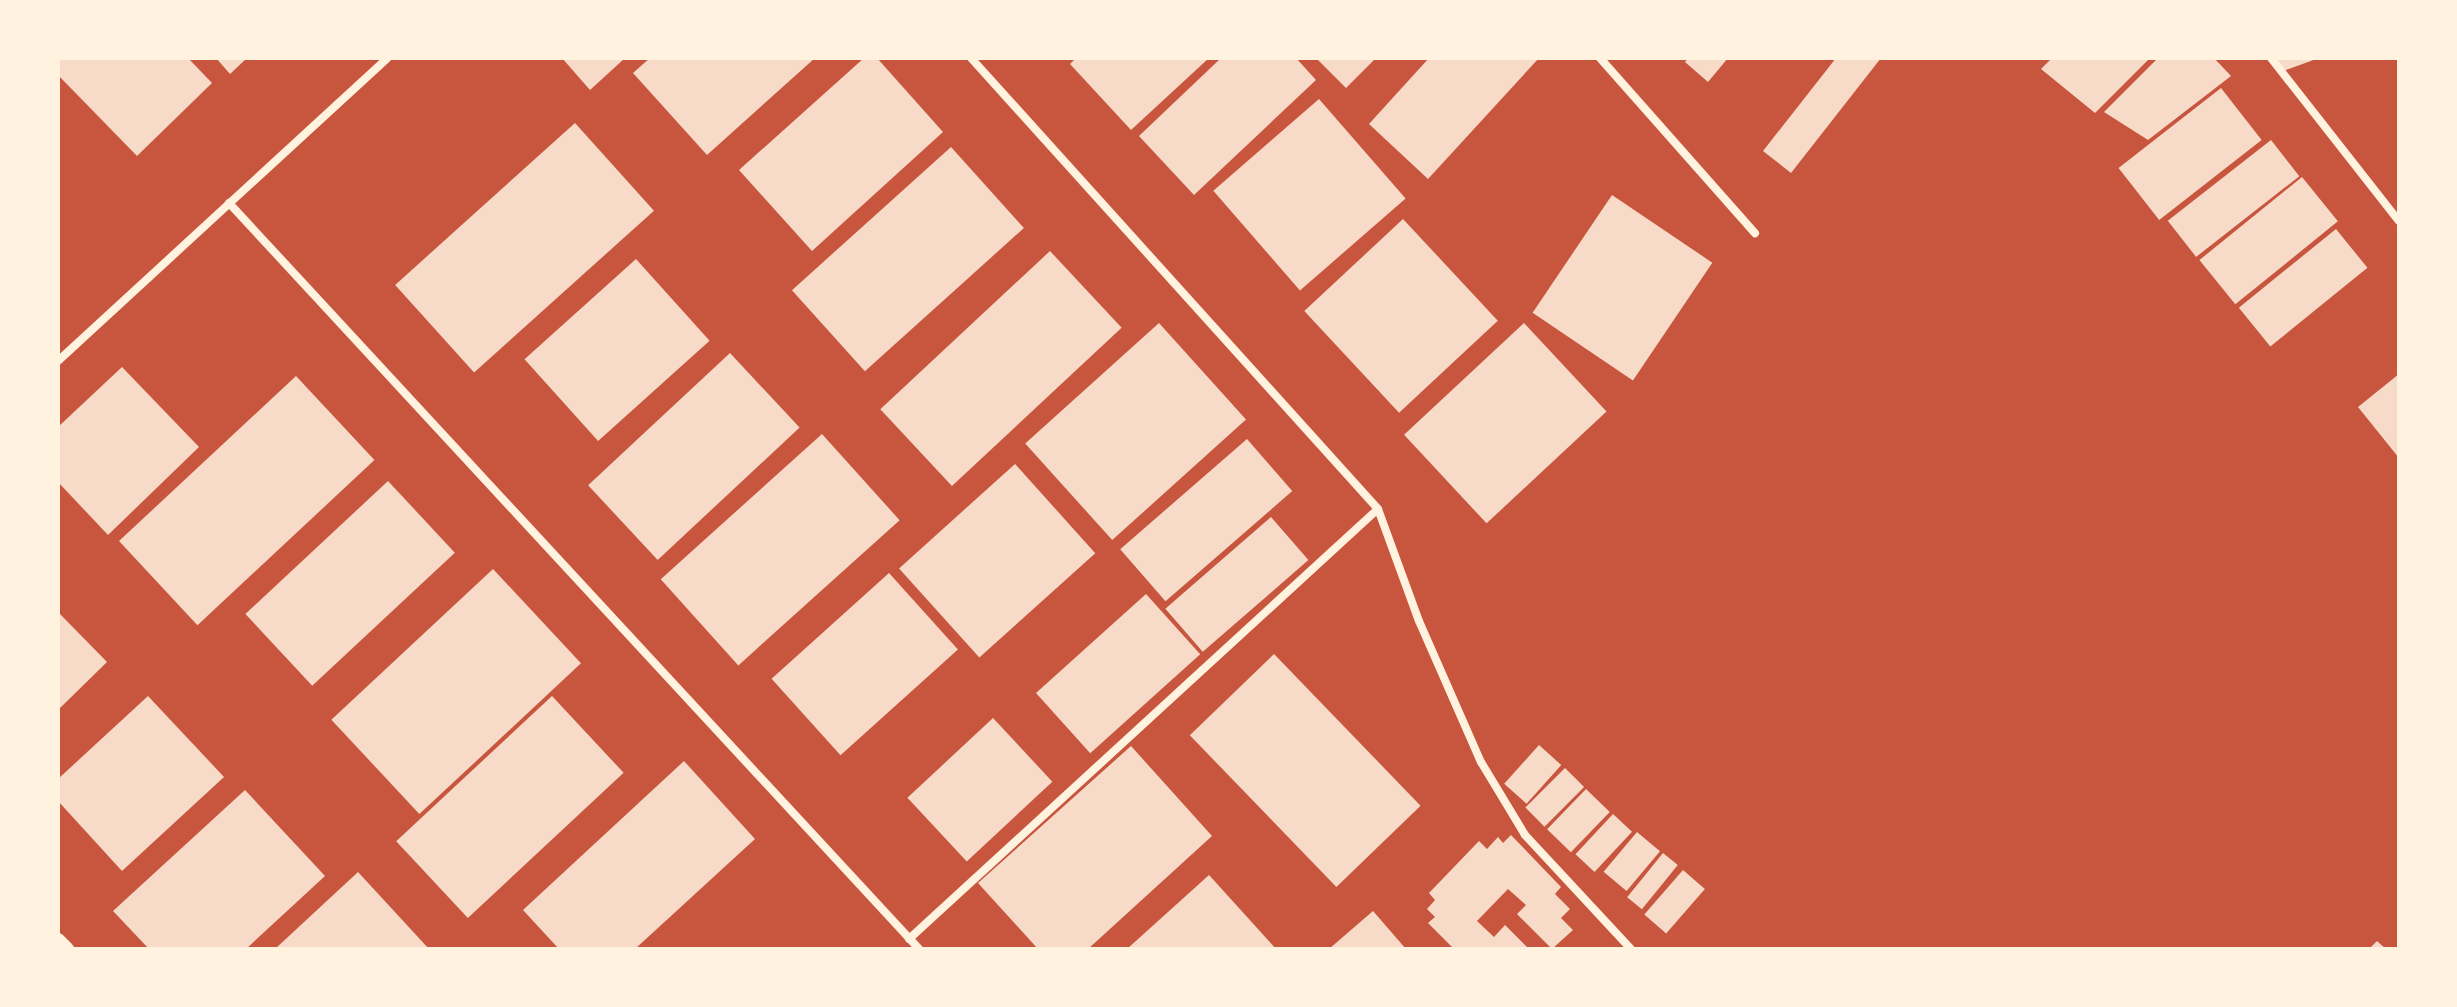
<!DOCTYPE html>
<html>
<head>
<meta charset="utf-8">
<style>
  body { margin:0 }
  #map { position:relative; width:2457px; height:1007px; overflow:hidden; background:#c8553d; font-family:"Playfair Display",serif }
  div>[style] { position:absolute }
  .building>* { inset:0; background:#f7dbc8; transform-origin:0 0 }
  .minor>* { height:8px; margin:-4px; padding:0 4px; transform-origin:4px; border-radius:4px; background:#fff3e0 }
  .tertiary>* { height:14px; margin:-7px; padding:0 7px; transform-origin:7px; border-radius:7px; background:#fff3e0 }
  span { translate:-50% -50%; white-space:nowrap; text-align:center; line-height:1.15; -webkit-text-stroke:8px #fff3e0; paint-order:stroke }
  .frame { position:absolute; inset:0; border:60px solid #fff3e0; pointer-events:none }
</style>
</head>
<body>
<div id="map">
  <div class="building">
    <div style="clip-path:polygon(58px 58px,188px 58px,212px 83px,137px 156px,58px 75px)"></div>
    <div style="clip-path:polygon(216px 58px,247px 58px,230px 74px)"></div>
    <div style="clip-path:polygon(562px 58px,625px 58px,590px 90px)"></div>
    <div style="clip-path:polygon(650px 58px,815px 58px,707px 155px,633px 73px)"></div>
    <div style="clip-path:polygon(864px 58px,877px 58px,943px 132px,812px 251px,739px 170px)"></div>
    <div style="clip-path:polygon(1076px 58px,1209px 58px,1131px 130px,1070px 64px)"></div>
    <div style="clip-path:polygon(1221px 58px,1296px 58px,1316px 80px,1194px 195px,1139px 136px)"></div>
    <div style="clip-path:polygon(1316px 58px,1376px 58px,1346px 88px)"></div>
    <div style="clip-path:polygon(1429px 58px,1539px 58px,1428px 179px,1369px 124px)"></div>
    <div style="clip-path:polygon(1688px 58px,1728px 58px,1708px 82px,1685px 62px)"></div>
    <div style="clip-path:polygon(1836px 58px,1881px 58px,1791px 173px,1763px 151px)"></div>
    <div style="clip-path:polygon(2052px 58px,2150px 58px,2095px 113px,2041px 69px)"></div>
    <div style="clip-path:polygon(2158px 58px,2214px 58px,2231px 76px,2148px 140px,2104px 112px)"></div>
    <div style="clip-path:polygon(2275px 58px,2319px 58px,2283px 71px)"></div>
    <div style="left:2221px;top:88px;width:66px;height:130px;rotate:52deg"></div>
    <div style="left:1319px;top:99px;width:132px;height:140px;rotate:49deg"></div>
    <div style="left:575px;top:123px;width:118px;height:242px;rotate:48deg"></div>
    <div style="left:2271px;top:140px;width:46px;height:131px;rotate:52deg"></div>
    <div style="left:951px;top:147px;width:109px;height:214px;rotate:48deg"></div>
    <div style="left:2302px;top:177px;width:57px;height:132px;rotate:51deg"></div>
    <div style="left:1612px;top:195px;width:121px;height:142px;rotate:34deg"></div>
    <div style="left:1403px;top:219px;width:139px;height:135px;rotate:47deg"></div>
    <div style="left:2336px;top:229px;width:50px;height:125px;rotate:51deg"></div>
    <div style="left:1050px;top:251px;width:105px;height:232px;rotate:47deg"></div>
    <div style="left:636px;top:259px;width:110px;height:150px;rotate:48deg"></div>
    <div style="left:1159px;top:323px;width:130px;height:180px;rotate:48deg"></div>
    <div style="left:1524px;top:323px;width:121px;height:164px;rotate:47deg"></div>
    <div style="left:730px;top:353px;width:102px;height:194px;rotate:47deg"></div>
    <div style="clip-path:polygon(122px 367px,199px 447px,108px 535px,58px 482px,58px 427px)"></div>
    <div style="clip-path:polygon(2399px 374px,2399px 458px,2358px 407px)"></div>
    <div style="left:296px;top:376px;width:115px;height:242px;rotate:47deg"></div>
    <div style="left:822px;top:434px;width:116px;height:217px;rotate:48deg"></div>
    <div style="left:1247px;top:439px;width:69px;height:168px;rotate:49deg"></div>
    <div style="left:1015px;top:464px;width:120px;height:156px;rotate:48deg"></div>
    <div style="left:388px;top:481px;width:98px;height:195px;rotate:47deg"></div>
    <div style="left:1271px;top:517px;width:57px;height:140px;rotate:49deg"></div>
    <div style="left:493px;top:569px;width:129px;height:221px;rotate:47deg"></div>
    <div style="left:889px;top:573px;width:103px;height:158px;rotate:48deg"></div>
    <div style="left:1146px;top:594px;width:81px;height:148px;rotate:48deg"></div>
    <div style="clip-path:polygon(58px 612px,107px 662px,58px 710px)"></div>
    <div style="left:1274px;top:654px;width:211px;height:117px;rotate:46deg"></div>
    <div style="clip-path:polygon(148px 696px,224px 777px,122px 871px,58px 801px,58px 779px)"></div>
    <div style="left:552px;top:696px;width:105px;height:213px;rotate:47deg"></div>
    <div style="left:993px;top:718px;width:87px;height:117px;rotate:47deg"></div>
    <div style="left:1539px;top:745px;width:30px;height:52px;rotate:42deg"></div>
    <div style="clip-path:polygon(1131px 746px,1212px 836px,1088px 949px,1038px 949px,978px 883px)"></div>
    <div style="clip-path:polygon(684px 761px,755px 839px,635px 949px,559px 949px,523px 910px)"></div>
    <div style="left:1565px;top:768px;width:27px;height:56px;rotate:45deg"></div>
    <div style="left:1586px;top:789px;width:33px;height:56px;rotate:44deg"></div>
    <div style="clip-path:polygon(245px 790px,325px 876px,246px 949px,149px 949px,113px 911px)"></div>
    <div style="left:1613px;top:814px;width:26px;height:55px;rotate:43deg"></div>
    <div style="left:1637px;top:832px;width:30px;height:52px;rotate:40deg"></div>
    <div style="clip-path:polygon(1511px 835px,1561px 887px,1555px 894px,1570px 909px,1561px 918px,1573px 930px,1552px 949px,1517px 914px,1526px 905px,1508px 889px,1477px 921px,1494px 937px,1505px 925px,1529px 949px,1454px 949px,1428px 923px,1435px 917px,1427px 909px,1435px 900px,1429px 893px,1479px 841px,1487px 849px,1498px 837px,1503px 843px)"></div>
    <div style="left:1663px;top:853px;width:19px;height:57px;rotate:39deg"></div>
    <div style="left:1683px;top:870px;width:29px;height:59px;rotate:41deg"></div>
    <div style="clip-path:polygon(358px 872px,429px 949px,275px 949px)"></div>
    <div style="clip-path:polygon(1209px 875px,1276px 949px,1127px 949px)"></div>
    <div style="clip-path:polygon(1373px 911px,1406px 949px,1329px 949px)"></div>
    <div style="clip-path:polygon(2377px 941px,2386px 949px,2369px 949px)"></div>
  </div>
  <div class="minor">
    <div style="left:1600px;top:58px;width:234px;rotate:48.5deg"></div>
    <div style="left:2271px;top:58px;width:207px;rotate:51.9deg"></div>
    <div style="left:229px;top:203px;width:1016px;rotate:47.23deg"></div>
    <div style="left:58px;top:361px;width:447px;rotate:-42.6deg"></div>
    <div style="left:1378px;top:509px;width:119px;rotate:69.9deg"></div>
    <div style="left:1419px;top:621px;width:154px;rotate:66.3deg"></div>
    <div style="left:1481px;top:762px;width:85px;rotate:58.9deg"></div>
    <div style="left:1525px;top:835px;width:156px;rotate:47.1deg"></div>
    <div style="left:909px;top:939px;width:636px;rotate:-42.52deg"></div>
    <div style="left:1378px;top:509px;width:607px;rotate:-132.06deg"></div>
  </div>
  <div class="tertiary">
    <div style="left:58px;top:940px;width:13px;rotate:45deg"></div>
  </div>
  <div class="frame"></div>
</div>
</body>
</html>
